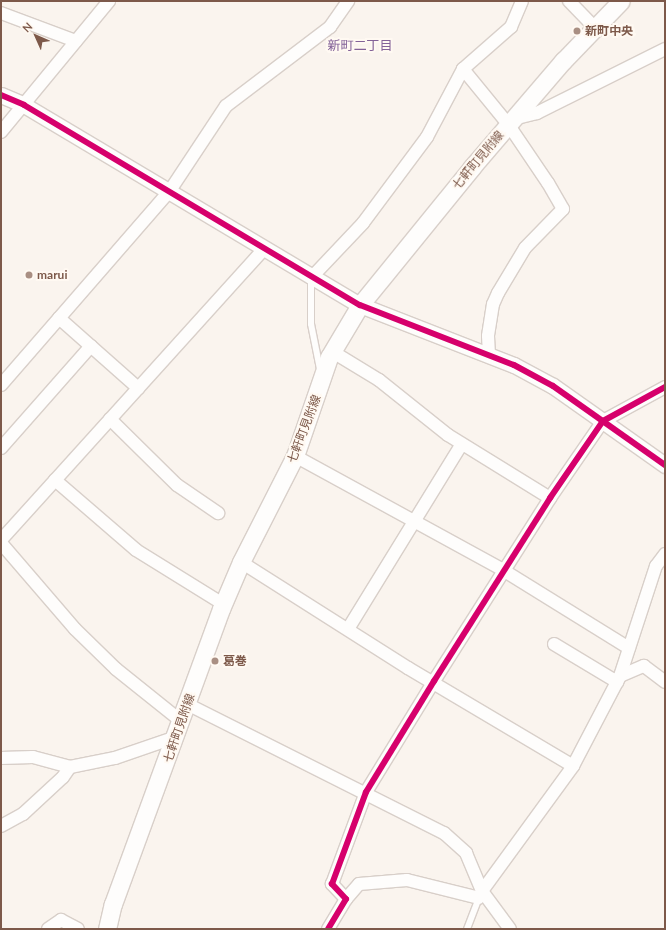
<!DOCTYPE html>
<html>
<head>
<meta charset="utf-8">
<style>
  body { margin:0 }
  #map { position:relative; width:666px; height:930px; overflow:hidden; background:#faf4ee; font-family:Lato,"Noto Sans JP",sans-serif }
  div>[style] { position:absolute }
  .roads { filter:drop-shadow(1px 0 #d8cfc9) drop-shadow(-1px 0 #d8cfc9) drop-shadow(0 1px #d8cfc9) drop-shadow(0 -1px #d8cfc9) }
  .service>* { height:6px; margin:-3px; padding:0 3px; transform-origin:3px; border-radius:3px; background:#fefdfc }
  .minor>* { height:12px; margin:-6px; padding:0 6px; transform-origin:6px; border-radius:6px; background:#fefdfc }
  .tertiary>* { height:15px; margin:-7.5px; padding:0 7.5px; transform-origin:7.5px; border-radius:7.5px; background:#fefdfc }
  .secondary>* { height:17px; margin:-8.5px; padding:0 8.5px; transform-origin:8.5px; border-radius:8.5px; background:#fefdfc }
  .cycleway>* { height:6px; margin:-3px; padding:0 3px; transform-origin:3px; border-radius:3px; background:#d6006c }
  .dots>* { width:11px; height:11px; translate:-50% -50%; box-sizing:border-box; border:2px solid #fff9f2; border-radius:50% }
  span { translate:-50% -50%; white-space:nowrap; text-align:center; line-height:1.15; -webkit-text-stroke:4px #fff9f2; paint-order:stroke }
  .poi-label { font-size:12px; color:#7d594a; font-weight:700 }
  .left { translate:0 -50%; text-align:left }
  .street-label { font-size:12px; color:#7d594a }
  .neighbourhood-label { font-size:13px; color:#836298 }
  .frame { position:absolute; inset:0; border:2px solid #7d594a; pointer-events:none }
  .north { position:absolute; left:16px; top:16px; width:40px; height:40px; -webkit-text-stroke:3px #fff9f2; paint-order:stroke; rotate:315deg; font-size:11px; font-weight:700; line-height:16px; text-align:center; color:#7d594a }
  .north::after { content:''; display:block; margin:auto; width:14px; height:18px; background:#7d594a; clip-path:polygon(50% 0,100% 100%,50% 72%,0 100%) }
</style>
</head>
<body>
<div id="map">
  <div class="roads">
    <div class="service">
      <div style="left:311px;top:278px;width:46px;rotate:90deg"></div>
      <div style="left:311px;top:324px;width:46px;rotate:78.7deg"></div>
      <div style="left:467px;top:929px;width:34px;rotate:-69deg"></div>
    </div>
    <div class="minor">
      <div style="left:569px;top:1px;width:37px;rotate:46deg"></div>
      <div style="left:1px;top:13px;width:80px;rotate:20.5deg"></div>
      <div style="left:463px;top:69px;width:71px;rotate:50.7deg"></div>
      <div style="left:508px;top:124px;width:71px;rotate:55.9deg"></div>
      <div style="left:548px;top:183px;width:30px;rotate:60deg"></div>
      <div style="left:563px;top:209px;width:54px;rotate:134.3deg"></div>
      <div style="left:525px;top:248px;width:52px;rotate:121deg"></div>
      <div style="left:498px;top:293px;width:12px;rotate:114deg"></div>
      <div style="left:493px;top:304px;width:32px;rotate:99deg"></div>
      <div style="left:488px;top:336px;width:20px;rotate:87deg"></div>
      <div style="left:513px;top:119px;width:25px;rotate:-14deg"></div>
      <div style="left:537px;top:113px;width:143px;rotate:-26.6deg"></div>
      <div style="left:1px;top:132px;width:170px;rotate:-50.5deg"></div>
      <div style="left:311px;top:278px;width:76px;rotate:-46.6deg"></div>
      <div style="left:363px;top:223px;width:107px;rotate:-53.3deg"></div>
      <div style="left:427px;top:137px;width:77px;rotate:-62.1deg"></div>
      <div style="left:463px;top:69px;width:64px;rotate:-41.2deg"></div>
      <div style="left:511px;top:27px;width:28px;rotate:-67deg"></div>
      <div style="left:59px;top:318px;width:106px;rotate:41.5deg"></div>
      <div style="left:333px;top:352px;width:54px;rotate:31.3deg"></div>
      <div style="left:379px;top:380px;width:88px;rotate:38.6deg"></div>
      <div style="left:448px;top:435px;width:120px;rotate:31.7deg"></div>
      <div style="left:1px;top:385px;width:256px;rotate:-49deg"></div>
      <div style="left:169px;top:192px;width:103px;rotate:-56.5deg"></div>
      <div style="left:226px;top:106px;width:131px;rotate:-37.2deg"></div>
      <div style="left:330px;top:27px;width:32px;rotate:-55deg"></div>
      <div style="left:110px;top:419px;width:94px;rotate:44.6deg"></div>
      <div style="left:177px;top:485px;width:50px;rotate:34.3deg"></div>
      <div style="left:1px;top:448px;width:136px;rotate:-48.6deg"></div>
      <div style="left:295px;top:456px;width:237px;rotate:28.7deg"></div>
      <div style="left:503px;top:570px;width:148px;rotate:31.8deg"></div>
      <div style="left:55px;top:480px;width:107px;rotate:40.8deg"></div>
      <div style="left:136px;top:550px;width:102px;rotate:31.8deg"></div>
      <div style="left:1px;top:540px;width:392px;rotate:-47.9deg"></div>
      <div style="left:1px;top:543px;width:113px;rotate:49.3deg"></div>
      <div style="left:75px;top:629px;width:57px;rotate:44.3deg"></div>
      <div style="left:116px;top:669px;width:83px;rotate:38.7deg"></div>
      <div style="left:241px;top:562px;width:198px;rotate:32.4deg"></div>
      <div style="left:408px;top:668px;width:192px;rotate:30.7deg"></div>
      <div style="left:348px;top:629px;width:217px;rotate:-58.4deg"></div>
      <div style="left:554px;top:644px;width:74px;rotate:31.1deg"></div>
      <div style="left:620px;top:676px;width:26px;rotate:-23deg"></div>
      <div style="left:644px;top:666px;width:26px;rotate:37deg"></div>
      <div style="left:187px;top:704px;width:288px;rotate:26.7deg"></div>
      <div style="left:444px;top:833px;width:30px;rotate:42deg"></div>
      <div style="left:466px;top:853px;width:41px;rotate:67.2deg"></div>
      <div style="left:482px;top:891px;width:47px;rotate:53.6deg"></div>
      <div style="left:1px;top:758px;width:32px;rotate:-2deg"></div>
      <div style="left:33px;top:757px;width:38px;rotate:15deg"></div>
      <div style="left:70px;top:767px;width:46px;rotate:-11.3deg"></div>
      <div style="left:115px;top:758px;width:65px;rotate:-19deg"></div>
      <div style="left:1px;top:826px;width:25px;rotate:-29deg"></div>
      <div style="left:23px;top:814px;width:54px;rotate:-42.8deg"></div>
      <div style="left:63px;top:777px;width:12px;rotate:-55deg"></div>
      <div style="left:482px;top:891px;width:155px;rotate:-53.9deg"></div>
      <div style="left:573px;top:766px;width:102px;rotate:-62.4deg"></div>
      <div style="left:620px;top:676px;width:116px;rotate:-71.9deg"></div>
      <div style="left:656px;top:566px;width:15px;rotate:-53deg"></div>
      <div style="left:346px;top:899px;width:20px;rotate:-49deg"></div>
      <div style="left:359px;top:884px;width:48px;rotate:-4.8deg"></div>
      <div style="left:407px;top:880px;width:74px;rotate:14deg"></div>
      <div style="left:48px;top:929px;width:16px;rotate:-35deg"></div>
      <div style="left:61px;top:920px;width:19px;rotate:28deg"></div>
      <div style="left:328px;top:929px;width:35px;rotate:-59deg"></div>
      <div style="left:346px;top:899px;width:21px;rotate:-133deg"></div>
      <div style="left:332px;top:884px;width:98px;rotate:-69.7deg"></div>
      <div style="left:366px;top:792px;width:130px;rotate:-58.5deg"></div>
      <div style="left:434px;top:681px;width:217px;rotate:-57.6deg"></div>
      <div style="left:550px;top:498px;width:93px;rotate:-55.5deg"></div>
      <div style="left:603px;top:421px;width:71px;rotate:-28.7deg"></div>
    </div>
    <div class="tertiary">
      <div style="left:1px;top:95px;width:25px;rotate:23deg"></div>
      <div style="left:24px;top:105px;width:391px;rotate:30.8deg"></div>
      <div style="left:360px;top:305px;width:165px;rotate:21.3deg"></div>
      <div style="left:514px;top:365px;width:44px;rotate:28.3deg"></div>
      <div style="left:553px;top:386px;width:137px;rotate:35.2deg"></div>
    </div>
    <div class="secondary">
      <div style="left:107px;top:929px;width:26px;rotate:-77deg"></div>
      <div style="left:113px;top:904px;width:314px;rotate:-69.9deg"></div>
      <div style="left:221px;top:609px;width:51px;rotate:-66.9deg"></div>
      <div style="left:241px;top:562px;width:119px;rotate:-63deg"></div>
      <div style="left:295px;top:456px;width:105px;rotate:-71deg"></div>
      <div style="left:329px;top:357px;width:61px;rotate:-59.2deg"></div>
      <div style="left:360px;top:305px;width:178px;rotate:-50.9deg"></div>
      <div style="left:472px;top:167px;width:140px;rotate:-49.4deg"></div>
      <div style="left:563px;top:61px;width:83px;rotate:-46deg"></div>
    </div>
  </div>
  <div class="cycleway">
    <div style="left:1px;top:95px;width:25px;rotate:23deg"></div>
    <div style="left:24px;top:105px;width:391px;rotate:30.8deg"></div>
    <div style="left:360px;top:305px;width:165px;rotate:21.3deg"></div>
    <div style="left:514px;top:365px;width:44px;rotate:28.3deg"></div>
    <div style="left:553px;top:386px;width:137px;rotate:35.2deg"></div>
    <div style="left:328px;top:929px;width:35px;rotate:-59deg"></div>
    <div style="left:346px;top:899px;width:21px;rotate:-133deg"></div>
    <div style="left:332px;top:884px;width:98px;rotate:-69.7deg"></div>
    <div style="left:366px;top:792px;width:130px;rotate:-58.5deg"></div>
    <div style="left:434px;top:681px;width:217px;rotate:-57.6deg"></div>
    <div style="left:550px;top:498px;width:93px;rotate:-55.5deg"></div>
    <div style="left:603px;top:421px;width:71px;rotate:-28.7deg"></div>
  </div>
  <div class="dots">
    <div style="left:577px;top:31px;background:#a98f83"></div>
    <div style="left:29px;top:275px;background:#a98f83"></div>
    <div style="left:215px;top:661px;background:#a98f83"></div>
  </div>
  <div class="poi-label">
    <span class="left" style="left:585px;top:31px">新町中央</span>
    <span class="left" style="left:37px;top:275px">marui</span>
    <span class="left" style="left:223px;top:661px">葛巻</span>
  </div>
  <div class="street-label">
    <span style="left:478px;top:160px;rotate:-50deg">七軒町見附線</span>
    <span style="left:304px;top:429px;rotate:-69deg">七軒町見附線</span>
    <span style="left:179px;top:728px;rotate:-71deg">七軒町見附線</span>
  </div>
  <div class="neighbourhood-label">
    <span style="left:360px;top:45px">新町二丁目</span>
  </div>
  <div class="frame"></div>
  <div class="north">N</div>
</div>
</body>
</html>
